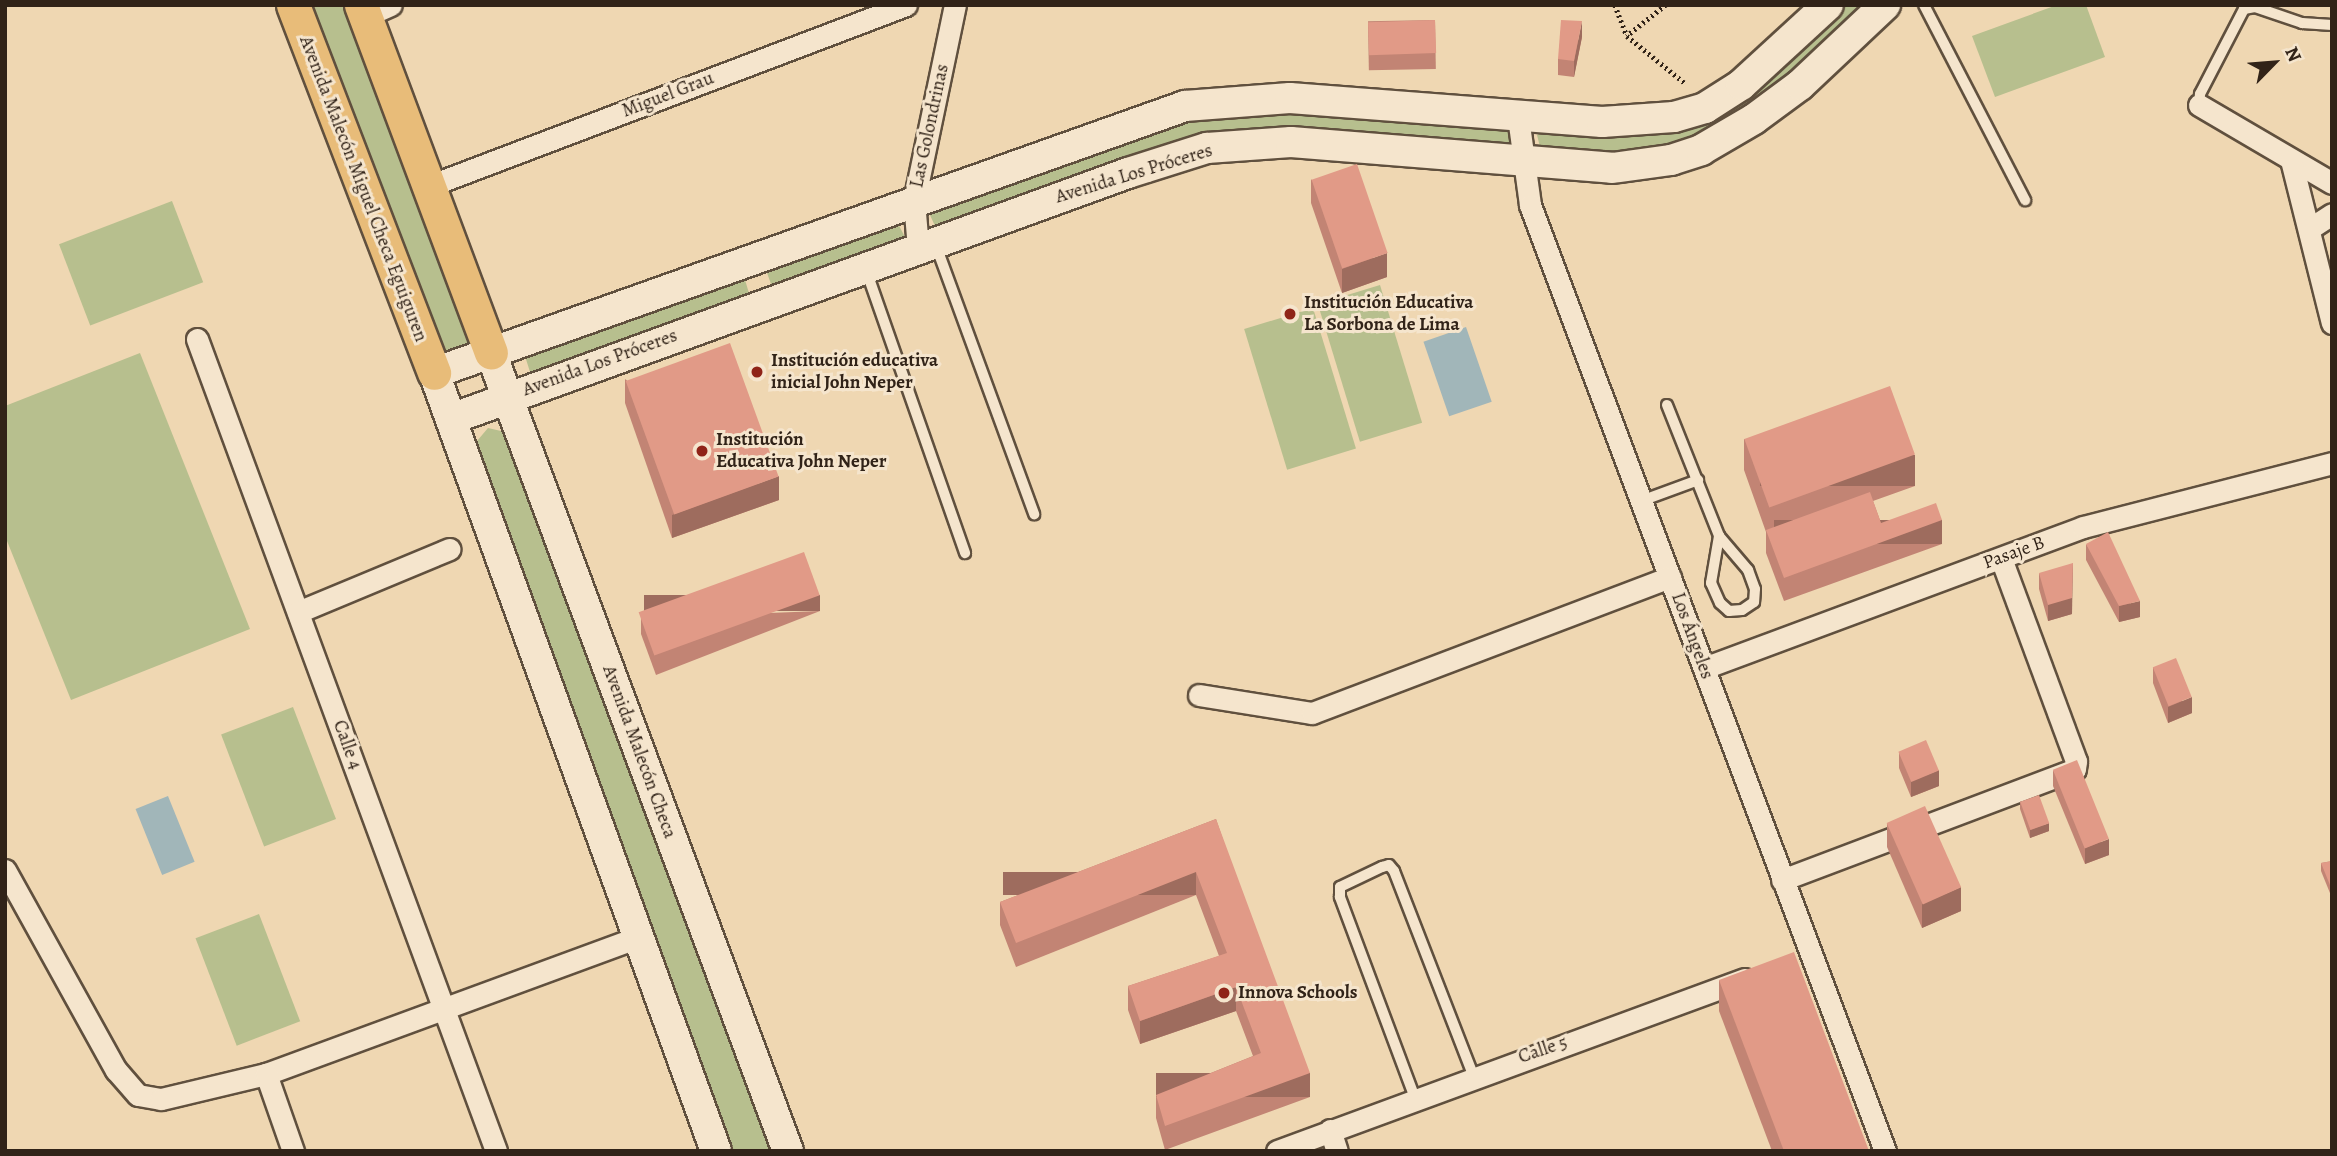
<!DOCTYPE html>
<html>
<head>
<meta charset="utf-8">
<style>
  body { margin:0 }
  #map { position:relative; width:2337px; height:1156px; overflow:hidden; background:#efd7b2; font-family:Alegreya,serif }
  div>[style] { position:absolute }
  .green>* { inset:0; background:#b7bf8e; transform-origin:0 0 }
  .water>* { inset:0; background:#a1b6b9; transform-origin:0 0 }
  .path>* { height:4.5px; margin-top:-2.25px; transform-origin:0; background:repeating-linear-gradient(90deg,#312318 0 2px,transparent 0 5.5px) }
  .roads { filter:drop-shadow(2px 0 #60503e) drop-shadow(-2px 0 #60503e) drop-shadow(0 2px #60503e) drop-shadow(0 -2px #60503e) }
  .lane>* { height:10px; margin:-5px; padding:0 5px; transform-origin:5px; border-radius:5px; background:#f5e5cd }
  .street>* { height:21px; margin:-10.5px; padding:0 10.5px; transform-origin:10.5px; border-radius:10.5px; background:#f5e5cd }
  .secondary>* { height:30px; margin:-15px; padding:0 15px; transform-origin:15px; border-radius:15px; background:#f5e5cd }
  .primary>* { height:33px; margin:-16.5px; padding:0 16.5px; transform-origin:16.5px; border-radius:16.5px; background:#e8bc79 }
  .wall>* { inset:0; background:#c28474; transform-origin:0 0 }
  .shaded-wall>* { inset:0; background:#9e6c5e; transform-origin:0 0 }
  .building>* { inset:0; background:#e19a87; transform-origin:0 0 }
  .dots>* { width:19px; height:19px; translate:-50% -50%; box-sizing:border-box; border:4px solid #f5e5cd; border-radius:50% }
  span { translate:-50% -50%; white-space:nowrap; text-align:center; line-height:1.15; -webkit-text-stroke:6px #f5e5cd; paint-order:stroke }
  .street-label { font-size:19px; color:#312318 }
  .poi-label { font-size:19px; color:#312318; font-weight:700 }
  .left { translate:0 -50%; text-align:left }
  .frame { position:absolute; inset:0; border:7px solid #312318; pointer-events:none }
  .north { position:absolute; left:2239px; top:28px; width:70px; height:70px; -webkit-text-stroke:5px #f5e5cd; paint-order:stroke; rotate:65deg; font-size:19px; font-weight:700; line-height:28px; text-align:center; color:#312318 }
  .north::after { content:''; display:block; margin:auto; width:24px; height:32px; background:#312318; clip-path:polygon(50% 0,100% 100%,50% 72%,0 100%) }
</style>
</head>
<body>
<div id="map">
  <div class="green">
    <div style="clip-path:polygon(308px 5px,347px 5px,473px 337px,464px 350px,442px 355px)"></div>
    <div style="clip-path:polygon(1838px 5px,1874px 5px,1828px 49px,1714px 134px,1655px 154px,1542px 155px,1537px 135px,1546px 131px,1654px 129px)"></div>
    <div style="clip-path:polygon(2057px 5px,2086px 5px,2105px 57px,1995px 97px,1972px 36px)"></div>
    <div style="clip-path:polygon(1276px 108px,1508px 127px,1511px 135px,1509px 146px,1296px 134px,945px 230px,935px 226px,930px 215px,935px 209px,1185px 121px,1227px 111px)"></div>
    <div style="left:172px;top:201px;width:87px;height:121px;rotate:69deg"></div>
    <div style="clip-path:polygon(896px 220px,906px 239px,778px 289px,771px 284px,766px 270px)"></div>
    <div style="clip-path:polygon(736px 278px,745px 280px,749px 293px,745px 301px,539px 375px,530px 372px,525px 356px)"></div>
    <div style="left:1380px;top:285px;width:144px;height:65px;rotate:73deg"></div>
    <div style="left:1313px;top:308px;width:147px;height:72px;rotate:73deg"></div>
    <div style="clip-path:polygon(140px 353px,250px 629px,71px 700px,5px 536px,5px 406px)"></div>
    <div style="clip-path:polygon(488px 428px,501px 431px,511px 440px,774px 1151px,732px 1151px,474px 457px,477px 441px)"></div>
    <div style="left:293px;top:707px;width:120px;height:77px;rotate:69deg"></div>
    <div style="left:259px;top:914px;width:115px;height:68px;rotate:69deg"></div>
  </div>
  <div class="water">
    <div style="left:1466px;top:327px;width:79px;height:45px;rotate:71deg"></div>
    <div style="left:168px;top:796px;width:71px;height:35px;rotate:68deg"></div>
  </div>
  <div class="path">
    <div style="left:1615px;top:5px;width:33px;rotate:69deg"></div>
    <div style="left:1666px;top:5px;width:50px;rotate:141.5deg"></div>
    <div style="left:1627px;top:36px;width:76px;rotate:39.1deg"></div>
  </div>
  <div class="roads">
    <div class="lane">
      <div style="left:1924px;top:5px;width:220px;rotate:62.6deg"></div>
      <div style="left:2199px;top:105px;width:11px;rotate:-85deg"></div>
      <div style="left:2200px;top:94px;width:96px;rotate:-62.6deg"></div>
      <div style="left:2244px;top:9px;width:11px;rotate:-10deg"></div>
      <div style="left:2255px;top:7px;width:50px;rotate:18.8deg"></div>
      <div style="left:2302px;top:23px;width:30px;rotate:4deg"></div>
      <div style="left:935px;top:243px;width:289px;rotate:69.9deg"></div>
      <div style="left:866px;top:270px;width:300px;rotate:70.7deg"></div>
      <div style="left:1667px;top:405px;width:141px;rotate:68.3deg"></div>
      <div style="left:1719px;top:536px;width:45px;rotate:49.5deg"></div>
      <div style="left:1748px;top:570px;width:20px;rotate:70deg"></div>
      <div style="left:1755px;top:589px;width:13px;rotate:94deg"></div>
      <div style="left:1754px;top:602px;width:14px;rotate:146deg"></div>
      <div style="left:1742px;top:610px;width:13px;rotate:176deg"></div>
      <div style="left:1729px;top:611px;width:12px;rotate:-138deg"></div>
      <div style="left:1720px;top:603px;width:22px;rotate:-114deg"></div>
      <div style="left:1711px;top:583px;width:48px;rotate:-80.3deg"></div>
      <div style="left:1641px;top:501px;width:61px;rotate:-20.2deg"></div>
      <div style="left:1415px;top:1098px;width:215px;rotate:-110.5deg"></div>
      <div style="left:1340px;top:897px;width:10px;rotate:-90deg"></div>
      <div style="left:1340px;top:887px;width:47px;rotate:-25.5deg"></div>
      <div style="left:1382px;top:867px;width:7px;rotate:-16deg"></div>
      <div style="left:1389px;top:865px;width:8px;rotate:50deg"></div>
      <div style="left:1394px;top:871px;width:219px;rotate:68.8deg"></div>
    </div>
    <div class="street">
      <div style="left:366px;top:16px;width:27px;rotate:-24deg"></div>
      <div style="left:2199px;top:105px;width:154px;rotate:30.4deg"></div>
      <div style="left:1518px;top:117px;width:89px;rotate:82.2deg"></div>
      <div style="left:1530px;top:205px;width:1010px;rotate:69.43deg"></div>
      <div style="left:2291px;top:160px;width:168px;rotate:75.9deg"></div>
      <div style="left:429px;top:186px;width:510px;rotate:-20.78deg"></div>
      <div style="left:2309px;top:229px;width:27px;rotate:-33deg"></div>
      <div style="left:918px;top:248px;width:47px;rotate:-94.9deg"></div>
      <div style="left:914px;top:201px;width:200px;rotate:-78.2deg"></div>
      <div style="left:197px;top:339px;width:865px;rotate:69.78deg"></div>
      <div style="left:298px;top:612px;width:164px;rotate:-22.6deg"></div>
      <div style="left:1704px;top:668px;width:404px;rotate:-20.4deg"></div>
      <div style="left:2083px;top:527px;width:257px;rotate:-14.4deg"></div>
      <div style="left:1199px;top:695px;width:114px;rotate:9.1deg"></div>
      <div style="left:1312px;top:713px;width:383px;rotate:-20.8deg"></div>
      <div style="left:5px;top:870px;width:229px;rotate:61deg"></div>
      <div style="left:116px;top:1070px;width:33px;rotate:49deg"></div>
      <div style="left:138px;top:1095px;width:23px;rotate:10deg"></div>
      <div style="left:161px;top:1099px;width:108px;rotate:-13.4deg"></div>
      <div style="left:266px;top:1074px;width:394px;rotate:-20.2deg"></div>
      <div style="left:1782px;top:880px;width:313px;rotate:-20.7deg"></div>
      <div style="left:2075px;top:769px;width:8px;rotate:-83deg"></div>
      <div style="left:2076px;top:761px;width:216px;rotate:-110.3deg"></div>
      <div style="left:266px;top:1074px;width:82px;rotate:70.7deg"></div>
      <div style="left:1330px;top:1130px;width:22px;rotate:72deg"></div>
      <div style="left:1277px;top:1151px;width:498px;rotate:-20.2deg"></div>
    </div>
    <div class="secondary">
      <div style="left:491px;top:353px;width:851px;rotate:69.59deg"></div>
      <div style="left:451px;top:419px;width:720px;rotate:-19.97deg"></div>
      <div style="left:1128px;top:173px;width:83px;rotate:-17.6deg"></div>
      <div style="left:1207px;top:148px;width:84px;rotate:-4.1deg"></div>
      <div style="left:1291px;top:142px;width:322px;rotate:4.6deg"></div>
      <div style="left:1612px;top:168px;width:60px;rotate:-7.7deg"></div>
      <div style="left:1671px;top:160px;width:32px;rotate:-18deg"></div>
      <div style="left:1701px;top:150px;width:61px;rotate:-30.3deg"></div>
      <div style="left:1754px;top:119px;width:57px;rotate:-36.5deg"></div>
      <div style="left:1800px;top:85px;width:117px;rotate:-43.3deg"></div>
      <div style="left:716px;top:1151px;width:828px;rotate:-109.92deg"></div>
      <div style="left:434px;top:373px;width:797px;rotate:-19.57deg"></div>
      <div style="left:1185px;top:106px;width:105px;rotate:-4.4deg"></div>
      <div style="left:1290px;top:98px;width:313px;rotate:4.4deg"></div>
      <div style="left:1602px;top:122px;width:72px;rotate:-4deg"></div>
      <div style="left:1674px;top:117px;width:32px;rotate:-16deg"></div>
      <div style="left:1705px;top:108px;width:43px;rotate:-32.6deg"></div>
      <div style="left:1741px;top:85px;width:118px;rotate:-42.6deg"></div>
    </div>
    <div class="primary">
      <div style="left:293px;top:5px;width:394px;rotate:69deg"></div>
      <div style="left:361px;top:5px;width:371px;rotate:69.5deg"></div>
    </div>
  </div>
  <div class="wall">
    <div style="left:1435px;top:20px;width:49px;height:67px;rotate:89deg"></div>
    <div style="clip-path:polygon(1582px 37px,1574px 77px,1558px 75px,1558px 59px)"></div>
    <div style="clip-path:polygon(1311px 179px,1387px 277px,1342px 293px,1311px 203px)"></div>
    <div style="clip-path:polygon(625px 379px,779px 500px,672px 538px,625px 403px)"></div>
    <div style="clip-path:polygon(1744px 439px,1915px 486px,1873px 501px,1881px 523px,1942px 544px,1784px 601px,1766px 553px,1766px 532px,1744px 470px)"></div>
    <div style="clip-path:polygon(2086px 544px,2140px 617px,2119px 622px,2086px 560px)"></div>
    <div style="clip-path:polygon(2039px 573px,2072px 614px,2048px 621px,2039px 589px)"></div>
    <div style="clip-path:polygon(820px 611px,656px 675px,641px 634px,641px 618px)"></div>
    <div style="clip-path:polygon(2153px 667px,2192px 713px,2168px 723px,2153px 683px)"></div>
    <div style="clip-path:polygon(1899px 752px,1939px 786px,1911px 797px,1899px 768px)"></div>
    <div style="clip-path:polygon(2053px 770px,2109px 855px,2085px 864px,2053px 786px)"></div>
    <div style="clip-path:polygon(2020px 801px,2049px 831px,2030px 838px,2020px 809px)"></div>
    <div style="clip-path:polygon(1216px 819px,1310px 1097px,1165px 1150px,1156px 1118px,1156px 1095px,1253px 1056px,1236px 1011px,1140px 1044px,1128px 1010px,1128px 986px,1219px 956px,1196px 895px,1016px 967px,1000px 925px,1000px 902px)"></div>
    <div style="clip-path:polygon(1887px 823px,1961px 911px,1922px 928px,1887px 847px)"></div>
    <div style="clip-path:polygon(2332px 861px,2332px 898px,2321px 871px,2321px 863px)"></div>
    <div style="clip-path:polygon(1719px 980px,1869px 1151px,1772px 1151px,1719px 1011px)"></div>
  </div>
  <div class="shaded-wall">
    <div style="clip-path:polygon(1582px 21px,1582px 37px,1574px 77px,1574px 61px)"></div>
    <div style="clip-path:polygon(1387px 253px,1387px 277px,1342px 293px,1342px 269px)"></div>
    <div style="left:1915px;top:455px;width:31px;height:155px;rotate:90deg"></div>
    <div style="clip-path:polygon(779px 476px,779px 500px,672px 538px,672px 515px)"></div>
    <div style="left:1942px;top:520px;width:24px;height:168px;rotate:90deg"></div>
    <div style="clip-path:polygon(2073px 563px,2072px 614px,2048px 621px,2048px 605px)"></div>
    <div style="left:820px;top:595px;width:16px;height:176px;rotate:90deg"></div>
    <div style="clip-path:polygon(2140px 601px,2140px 617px,2119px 622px,2119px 606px)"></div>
    <div style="clip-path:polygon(2192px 697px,2192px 713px,2168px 723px,2168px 707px)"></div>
    <div style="clip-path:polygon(1939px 770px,1939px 786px,1911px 797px,1911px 781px)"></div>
    <div style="clip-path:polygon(2049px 823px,2049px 831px,2030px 838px,2030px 830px)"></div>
    <div style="clip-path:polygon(2109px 839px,2109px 855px,2085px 864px,2085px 848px)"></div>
    <div style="left:1196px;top:872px;width:23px;height:193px;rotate:90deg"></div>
    <div style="clip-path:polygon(1961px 887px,1961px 911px,1922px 928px,1922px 904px)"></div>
    <div style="clip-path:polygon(1236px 987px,1236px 1011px,1140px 1044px,1140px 1021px)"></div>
    <div style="left:1310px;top:1073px;width:24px;height:154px;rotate:90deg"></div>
  </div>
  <div class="building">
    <div style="left:1435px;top:20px;width:33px;height:67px;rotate:88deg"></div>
    <div style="clip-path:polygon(1561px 20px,1582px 21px,1574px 61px,1558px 59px)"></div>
    <div style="left:1357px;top:164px;width:94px;height:48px;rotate:71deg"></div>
    <div style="left:730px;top:343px;width:142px;height:111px;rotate:70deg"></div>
    <div style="left:1890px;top:386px;width:73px;height:155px;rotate:70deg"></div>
    <div style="clip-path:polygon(1870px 492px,1881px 523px,1936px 503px,1942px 520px,1784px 578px,1766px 530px)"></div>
    <div style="clip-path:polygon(2108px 532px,2140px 601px,2119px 606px,2086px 544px)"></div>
    <div style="left:804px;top:552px;width:46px;height:176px;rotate:70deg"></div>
    <div style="clip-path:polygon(2073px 563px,2072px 598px,2048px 605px,2039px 573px)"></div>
    <div style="left:2176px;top:658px;width:42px;height:25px;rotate:68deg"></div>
    <div style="left:1926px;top:740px;width:33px;height:30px;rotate:67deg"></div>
    <div style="left:2077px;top:760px;width:85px;height:26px;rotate:68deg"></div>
    <div style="left:2039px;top:795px;width:30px;height:20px;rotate:70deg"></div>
    <div style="left:1925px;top:806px;width:89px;height:42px;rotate:66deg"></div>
    <div style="clip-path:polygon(1216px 819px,1310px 1073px,1165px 1126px,1156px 1095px,1261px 1053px,1236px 987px,1140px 1021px,1128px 986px,1227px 953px,1196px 872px,1016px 943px,1000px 902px)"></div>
    <div style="clip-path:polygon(2332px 861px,2332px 890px,2321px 863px)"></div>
    <div style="clip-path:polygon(1794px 952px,1869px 1151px,1784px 1151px,1719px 980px)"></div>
  </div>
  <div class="dots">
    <div style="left:1290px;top:314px;background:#8f2418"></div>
    <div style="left:757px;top:372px;background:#8f2418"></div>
    <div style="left:702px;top:451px;background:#8f2418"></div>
    <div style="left:1224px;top:993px;background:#8f2418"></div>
  </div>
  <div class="street-label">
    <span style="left:668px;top:95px;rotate:-21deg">Miguel Grau</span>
    <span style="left:930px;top:126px;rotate:-78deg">Las Golondrinas</span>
    <span style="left:1134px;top:174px;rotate:-17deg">Avenida Los Próceres</span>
    <span style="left:363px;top:189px;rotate:69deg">Avenida Malecón Miguel Checa Eguiguren</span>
    <span style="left:600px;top:363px;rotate:-20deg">Avenida Los Próceres</span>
    <span style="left:2014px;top:553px;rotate:-20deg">Pasaje B</span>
    <span style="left:1692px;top:636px;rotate:70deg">Los Ángeles</span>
    <span style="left:347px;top:745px;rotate:70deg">Calle 4</span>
    <span style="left:639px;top:752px;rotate:70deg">Avenida Malecón Checa</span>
    <span style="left:1543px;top:1050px;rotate:-19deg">Calle 5</span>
  </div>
  <div class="poi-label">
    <span class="left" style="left:1304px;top:314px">Institución Educativa<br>La Sorbona de Lima</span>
    <span class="left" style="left:771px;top:372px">Institución educativa<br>inicial John Neper</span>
    <span class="left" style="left:716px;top:451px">Institución<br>Educativa John Neper</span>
    <span class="left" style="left:1238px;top:993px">Innova Schools</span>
  </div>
  <div class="frame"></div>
  <div class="north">N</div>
</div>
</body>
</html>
